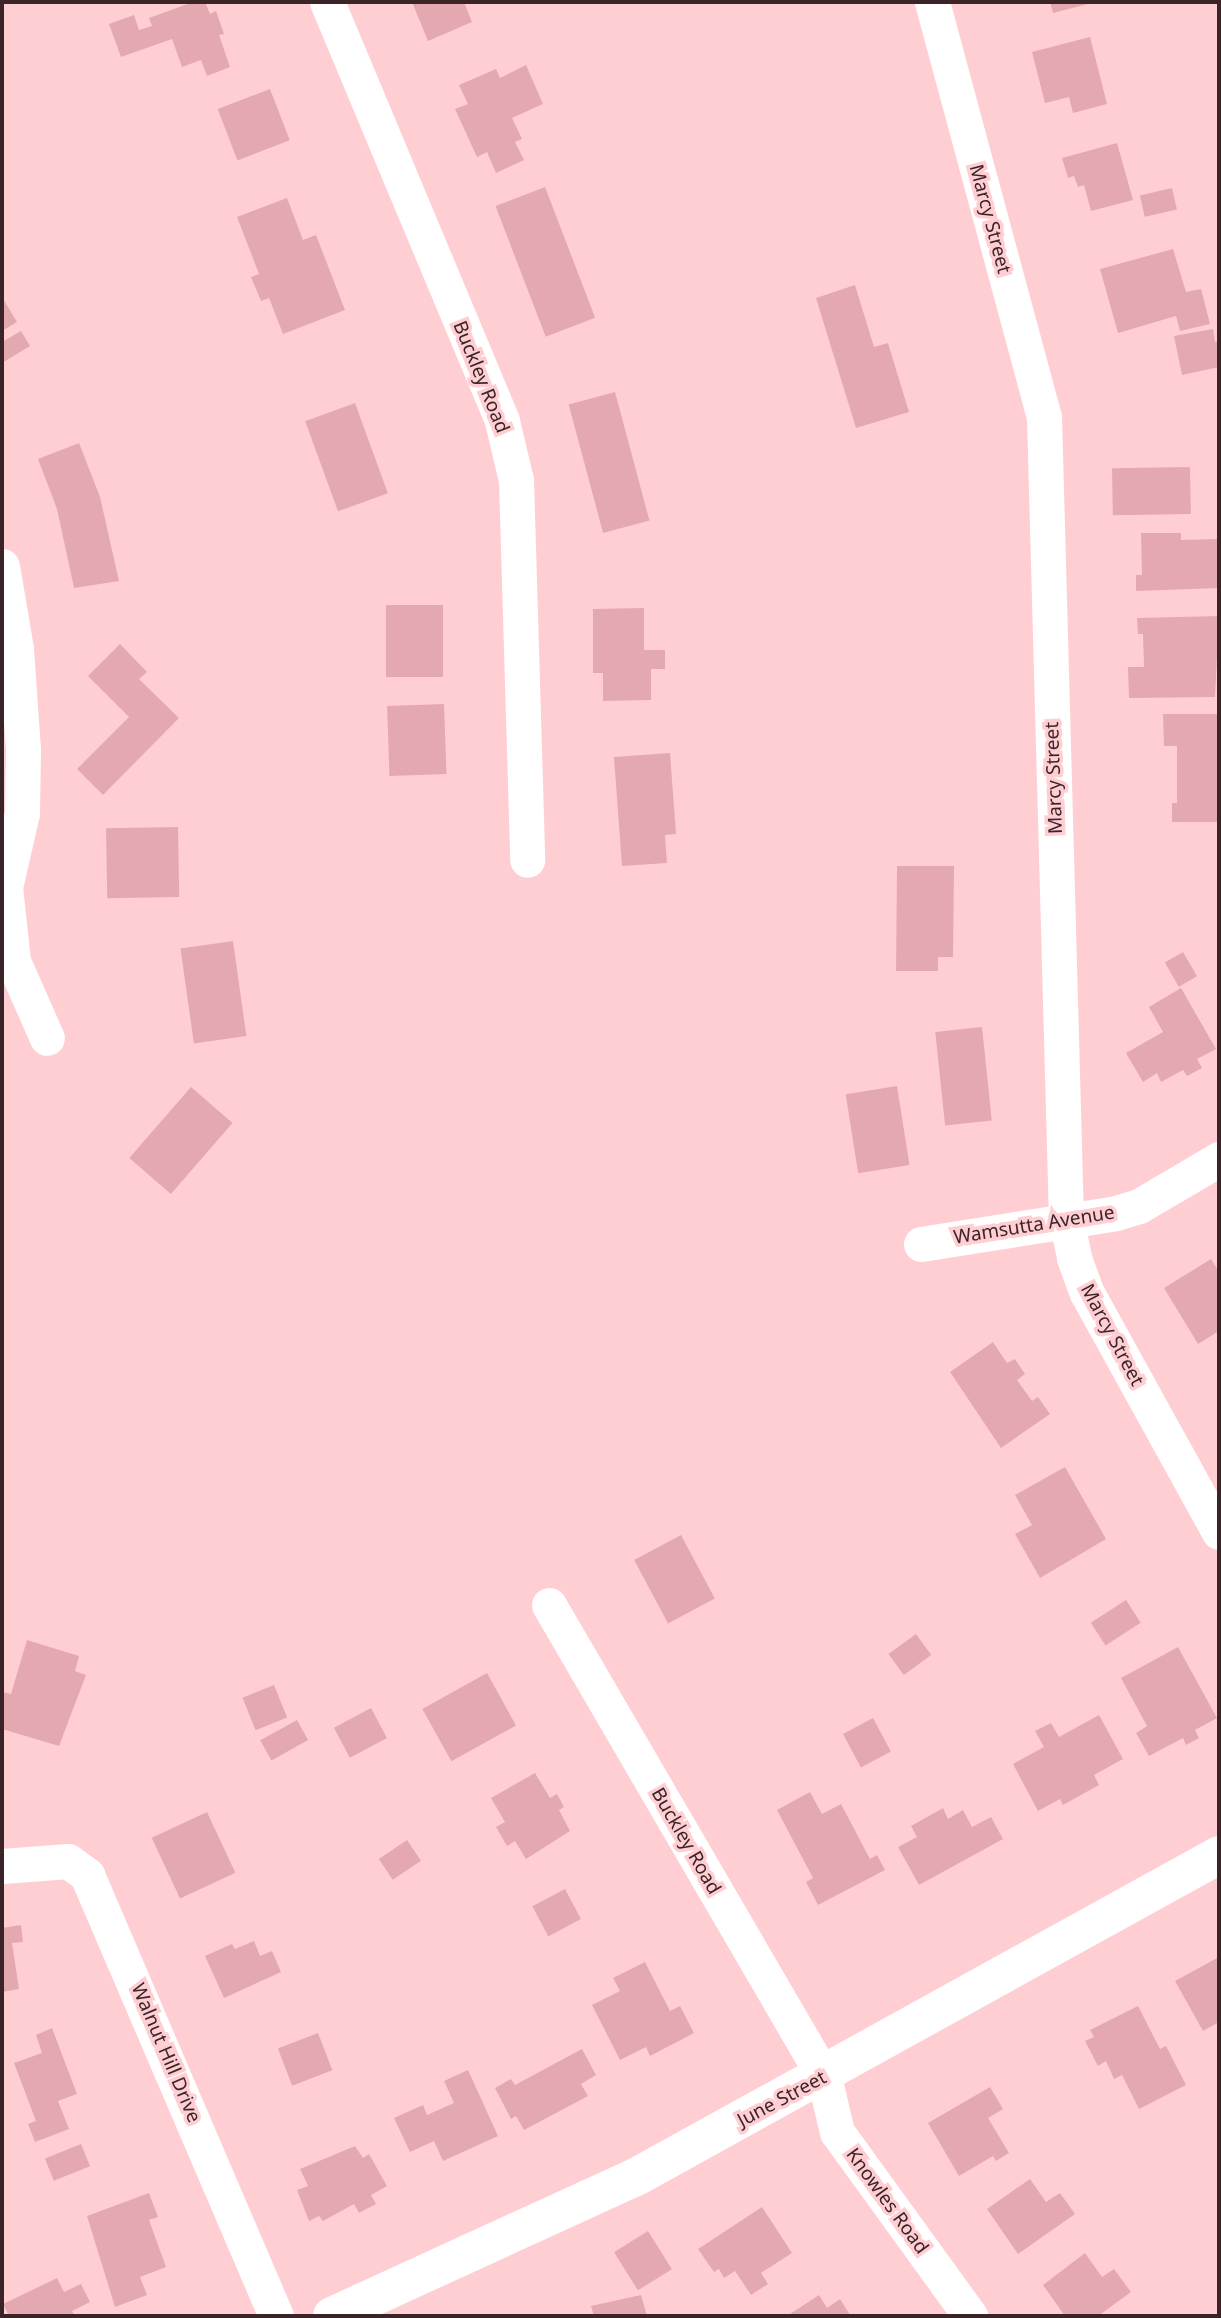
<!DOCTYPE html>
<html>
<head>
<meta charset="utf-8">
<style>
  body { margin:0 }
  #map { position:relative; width:1221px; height:2318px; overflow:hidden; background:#ffced3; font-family:"Noto Sans",sans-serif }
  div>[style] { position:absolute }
  .building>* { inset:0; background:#e4a9b0; transform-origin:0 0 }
  .minor>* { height:35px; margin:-17.5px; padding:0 17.5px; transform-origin:17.5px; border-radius:17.5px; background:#fff }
  .tertiary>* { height:38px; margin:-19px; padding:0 19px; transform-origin:19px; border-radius:19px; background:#fff }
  span { translate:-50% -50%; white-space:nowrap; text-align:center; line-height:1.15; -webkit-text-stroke:7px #ffced3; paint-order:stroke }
  .street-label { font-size:19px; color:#3b2427 }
  .frame { position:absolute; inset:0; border:4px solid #3b2427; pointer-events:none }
</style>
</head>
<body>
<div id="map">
  <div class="building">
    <div style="clip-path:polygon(193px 2px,205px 2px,210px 14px,216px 11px,224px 34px,219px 35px,230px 67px,207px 76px,201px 60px,182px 67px,172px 39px,121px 57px,109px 24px,134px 15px,139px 30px,152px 26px,149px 18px)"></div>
    <div style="clip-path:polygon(412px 2px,464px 2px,472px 22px,428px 41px)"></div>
    <div style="clip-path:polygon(1050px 2px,1092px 2px,1092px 3px,1053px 13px)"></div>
    <div style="clip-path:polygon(1090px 37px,1107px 104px,1073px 113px,1069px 97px,1045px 103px,1032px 52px)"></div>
    <div style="clip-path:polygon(526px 65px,543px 104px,512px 118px,522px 139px,515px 142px,524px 160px,496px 173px,487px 152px,477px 157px,455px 109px,468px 104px,459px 85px,496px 69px,500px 78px)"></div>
    <div style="left:270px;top:89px;width:55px;height:56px;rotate:69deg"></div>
    <div style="clip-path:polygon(1117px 143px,1133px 200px,1091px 211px,1084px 185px,1078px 187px,1074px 176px,1068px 178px,1062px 158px)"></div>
    <div style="left:545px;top:187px;width:140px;height:53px;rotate:69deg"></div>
    <div style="left:1172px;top:188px;width:22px;height:33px;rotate:77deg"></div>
    <div style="clip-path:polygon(287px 198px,303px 240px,316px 235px,345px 310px,283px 334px,269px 298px,261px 301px,251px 277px,259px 274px,237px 217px)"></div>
    <div style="clip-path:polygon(1173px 249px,1186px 292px,1201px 289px,1210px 324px,1180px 331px,1176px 316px,1118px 333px,1100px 269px)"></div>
    <div style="clip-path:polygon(855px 285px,874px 347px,888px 343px,909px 412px,856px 428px,816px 298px)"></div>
    <div style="clip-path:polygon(2px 297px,17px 322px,2px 331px)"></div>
    <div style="clip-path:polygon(1213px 329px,1215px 342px,1219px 341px,1219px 367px,1182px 375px,1174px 336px)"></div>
    <div style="clip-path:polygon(21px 331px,30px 346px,2px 363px,2px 342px)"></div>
    <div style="left:615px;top:392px;width:133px;height:48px;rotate:75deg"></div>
    <div style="left:355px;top:403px;width:96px;height:53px;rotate:70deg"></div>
    <div style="clip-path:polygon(79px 443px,100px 497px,119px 581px,74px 588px,57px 509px,38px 459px)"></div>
    <div style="left:1190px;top:467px;width:47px;height:78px;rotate:89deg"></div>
    <div style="clip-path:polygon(1141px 533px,1181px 533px,1181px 540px,1219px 539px,1219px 588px,1136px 591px,1136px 575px,1142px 575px)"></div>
    <div style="left:386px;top:605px;width:57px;height:72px"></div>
    <div style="clip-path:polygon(644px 608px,644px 650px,665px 650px,665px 669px,651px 669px,651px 700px,603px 701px,603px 673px,593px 673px,593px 609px)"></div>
    <div style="clip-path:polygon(1219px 616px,1215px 697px,1129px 698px,1128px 667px,1144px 667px,1143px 634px,1138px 634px,1137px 618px)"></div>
    <div style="clip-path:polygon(120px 644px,147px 672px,139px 679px,179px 718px,103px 795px,77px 769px,129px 717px,88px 676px)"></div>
    <div style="left:444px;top:704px;width:70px;height:57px;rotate:88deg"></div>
    <div style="clip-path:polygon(1163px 714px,1219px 714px,1219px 822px,1172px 822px,1172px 803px,1177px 803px,1177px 746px,1164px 746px)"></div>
    <div style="clip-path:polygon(670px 753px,676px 834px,665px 835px,667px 863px,622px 866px,614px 757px)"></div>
    <div style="left:178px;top:827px;width:70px;height:72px;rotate:89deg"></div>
    <div style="clip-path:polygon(897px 866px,954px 866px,953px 957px,938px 957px,938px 971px,896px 971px)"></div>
    <div style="left:233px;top:941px;width:96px;height:53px;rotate:82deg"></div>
    <div style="left:1183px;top:952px;width:28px;height:21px;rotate:60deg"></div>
    <div style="clip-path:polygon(1181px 988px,1216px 1049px,1197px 1059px,1202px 1068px,1187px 1076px,1183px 1070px,1161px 1082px,1157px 1073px,1143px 1082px,1126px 1053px,1163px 1032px,1149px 1007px)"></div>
    <div style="left:982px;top:1027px;width:94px;height:47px;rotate:84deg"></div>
    <div style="left:897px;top:1086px;width:80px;height:52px;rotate:81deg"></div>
    <div style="left:191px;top:1087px;width:55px;height:94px;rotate:41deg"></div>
    <div style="clip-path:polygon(1211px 1259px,1219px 1272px,1219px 1331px,1198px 1344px,1164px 1288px)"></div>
    <div style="clip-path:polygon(993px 1342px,1007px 1363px,1015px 1359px,1025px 1374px,1017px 1380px,1032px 1401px,1038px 1397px,1050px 1414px,1001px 1448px,950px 1372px)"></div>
    <div style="clip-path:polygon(1065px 1467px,1106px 1539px,1040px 1578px,1015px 1534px,1032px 1525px,1015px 1495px)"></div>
    <div style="left:681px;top:1535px;width:72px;height:53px;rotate:62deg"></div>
    <div style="left:1126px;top:1600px;width:27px;height:42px;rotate:57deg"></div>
    <div style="left:916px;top:1634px;width:26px;height:34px;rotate:54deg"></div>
    <div style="clip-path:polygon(27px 1640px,79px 1656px,75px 1671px,86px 1675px,59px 1746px,2px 1729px,2px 1692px,11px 1694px)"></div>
    <div style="clip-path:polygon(1178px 1647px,1217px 1718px,1195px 1730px,1199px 1738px,1186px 1745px,1183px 1738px,1149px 1756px,1136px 1733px,1147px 1726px,1121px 1678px)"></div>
    <div style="left:487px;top:1673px;width:60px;height:74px;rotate:61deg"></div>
    <div style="left:274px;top:1685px;width:35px;height:34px;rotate:68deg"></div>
    <div style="left:371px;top:1708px;width:34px;height:42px;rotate:62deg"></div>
    <div style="clip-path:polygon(1099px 1715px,1123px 1759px,1094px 1775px,1099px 1785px,1063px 1805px,1060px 1799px,1038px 1811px,1013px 1764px,1044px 1747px,1035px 1731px,1051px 1723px,1059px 1737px)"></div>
    <div style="left:873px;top:1718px;width:38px;height:34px;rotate:62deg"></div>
    <div style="left:297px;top:1720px;width:23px;height:42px;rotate:61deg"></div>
    <div style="clip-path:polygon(535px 1773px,550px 1798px,557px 1794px,564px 1807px,559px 1810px,570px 1831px,526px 1859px,515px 1841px,507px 1846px,496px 1827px,505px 1822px,491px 1798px)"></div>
    <div style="clip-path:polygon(810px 1792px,822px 1814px,841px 1804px,870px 1859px,877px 1855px,885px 1870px,818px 1905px,806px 1882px,813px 1878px,777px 1810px)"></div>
    <div style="clip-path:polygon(943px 1808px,948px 1819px,963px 1810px,972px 1827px,991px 1817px,1003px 1839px,919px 1885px,898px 1847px,917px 1837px,911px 1826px)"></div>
    <div style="left:207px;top:1812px;width:67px;height:61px;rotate:65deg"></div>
    <div style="left:407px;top:1840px;width:25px;height:34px;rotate:56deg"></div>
    <div style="left:565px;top:1889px;width:34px;height:37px;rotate:62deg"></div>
    <div style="clip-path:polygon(21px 1925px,23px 1942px,12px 1943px,19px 1989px,2px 1992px,2px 1928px)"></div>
    <div style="clip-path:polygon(254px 1941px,260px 1956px,272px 1951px,281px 1972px,224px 1998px,205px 1956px,232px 1944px,235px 1949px)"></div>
    <div style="clip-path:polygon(1219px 1957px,1219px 2022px,1203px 2031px,1175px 1981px)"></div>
    <div style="clip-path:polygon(645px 1962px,670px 2011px,680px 2006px,694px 2033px,650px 2056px,646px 2047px,620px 2060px,592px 2005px,620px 1991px,613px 1978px)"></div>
    <div style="clip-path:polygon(1138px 2006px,1160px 2049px,1166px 2046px,1186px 2085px,1139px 2109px,1122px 2075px,1114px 2079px,1106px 2061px,1098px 2066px,1085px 2041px,1094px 2037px,1090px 2030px)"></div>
    <div style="clip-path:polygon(52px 2028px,77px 2094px,58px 2101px,69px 2129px,35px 2142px,28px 2124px,36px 2121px,14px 2063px,42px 2053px,36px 2035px)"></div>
    <div style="left:318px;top:2033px;width:40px;height:43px;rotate:69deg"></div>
    <div style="clip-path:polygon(582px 2049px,596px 2075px,581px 2084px,588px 2096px,524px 2130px,516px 2116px,511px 2119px,495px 2088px,511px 2079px,515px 2085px)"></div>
    <div style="clip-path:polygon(468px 2070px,498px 2136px,443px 2161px,434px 2141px,410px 2152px,394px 2118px,423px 2105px,427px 2115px,454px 2103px,444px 2081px)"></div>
    <div style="clip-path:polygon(990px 2087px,1003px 2109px,988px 2118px,1009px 2153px,996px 2161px,993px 2156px,959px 2176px,928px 2123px)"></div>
    <div style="left:81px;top:2144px;width:24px;height:39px;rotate:68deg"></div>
    <div style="clip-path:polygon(355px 2146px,363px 2158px,369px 2154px,387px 2186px,371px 2195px,376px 2204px,359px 2213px,354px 2204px,323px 2221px,319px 2216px,309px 2221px,297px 2190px,308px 2186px,300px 2169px)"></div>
    <div style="clip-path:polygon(1030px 2179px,1046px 2202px,1060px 2193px,1075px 2214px,1018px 2254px,987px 2209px)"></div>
    <div style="clip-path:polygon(149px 2193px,158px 2217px,149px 2220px,166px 2267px,140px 2277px,147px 2295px,115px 2307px,87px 2216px)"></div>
    <div style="clip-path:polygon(762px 2207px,792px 2253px,761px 2273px,768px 2284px,751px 2295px,735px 2271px,724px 2278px,719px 2269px,714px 2272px,698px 2249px)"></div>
    <div style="left:648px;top:2231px;width:45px;height:40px;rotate:58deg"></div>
    <div style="clip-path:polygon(1085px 2253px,1102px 2277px,1114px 2269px,1131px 2292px,1098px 2316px,1065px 2316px,1043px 2285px)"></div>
    <div style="clip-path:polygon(57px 2278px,64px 2292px,81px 2284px,90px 2302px,72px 2311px,75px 2316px,9px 2316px,3px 2304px)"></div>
    <div style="clip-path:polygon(641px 2295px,647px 2316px,594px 2316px,591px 2306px)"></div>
    <div style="clip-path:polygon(819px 2295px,827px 2308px,840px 2299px,850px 2315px,787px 2316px)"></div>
  </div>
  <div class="minor">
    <div style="left:327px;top:2px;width:454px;rotate:67.3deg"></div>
    <div style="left:502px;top:421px;width:61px;rotate:76.7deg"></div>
    <div style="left:516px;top:480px;width:380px;rotate:88.3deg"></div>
    <div style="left:932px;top:2px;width:430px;rotate:74.9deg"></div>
    <div style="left:1044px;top:417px;width:802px;rotate:88.43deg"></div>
    <div style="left:1066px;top:1219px;width:40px;rotate:78deg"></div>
    <div style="left:1074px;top:1258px;width:37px;rotate:70deg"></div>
    <div style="left:1087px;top:1293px;width:273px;rotate:61.1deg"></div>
    <div style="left:2px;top:566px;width:84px;rotate:80.4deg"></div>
    <div style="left:16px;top:649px;width:101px;rotate:86deg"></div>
    <div style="left:23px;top:750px;width:63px;rotate:90.9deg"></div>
    <div style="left:22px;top:813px;width:76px;rotate:102.9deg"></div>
    <div style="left:5px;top:887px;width:74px;rotate:83.8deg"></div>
    <div style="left:13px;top:961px;width:84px;rotate:66.2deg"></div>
    <div style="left:921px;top:1244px;width:197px;rotate:-9deg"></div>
    <div style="left:1116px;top:1213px;width:24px;rotate:-17deg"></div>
    <div style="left:1139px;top:1206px;width:93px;rotate:-30.4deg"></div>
    <div style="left:549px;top:1605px;width:546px;rotate:59.77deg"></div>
    <div style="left:824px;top:2077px;width:57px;rotate:76.7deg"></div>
    <div style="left:837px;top:2132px;width:227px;rotate:54.1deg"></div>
    <div style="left:2px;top:1866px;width:66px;rotate:-4.3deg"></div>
    <div style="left:68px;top:1861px;width:24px;rotate:36deg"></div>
    <div style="left:87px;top:1875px;width:480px;rotate:66.8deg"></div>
  </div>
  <div class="tertiary">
    <div style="left:332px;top:2316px;width:334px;rotate:-24.6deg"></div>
    <div style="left:636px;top:2177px;width:666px;rotate:-28.91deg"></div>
  </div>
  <div class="street-label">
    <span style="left:990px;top:219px;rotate:75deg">Marcy Street</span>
    <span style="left:481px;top:377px;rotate:68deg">Buckley Road</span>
    <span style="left:1054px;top:778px;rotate:-92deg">Marcy Street</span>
    <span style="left:1034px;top:1225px;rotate:-9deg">Wamsutta Avenue</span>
    <span style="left:1112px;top:1335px;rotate:62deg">Marcy Street</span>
    <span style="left:686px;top:1841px;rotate:60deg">Buckley Road</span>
    <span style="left:166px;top:2053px;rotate:67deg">Walnut Hill Drive</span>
    <span style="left:782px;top:2099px;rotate:-28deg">June Street</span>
    <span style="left:887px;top:2201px;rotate:54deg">Knowles Road</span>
  </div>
  <div class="frame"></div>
</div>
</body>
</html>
